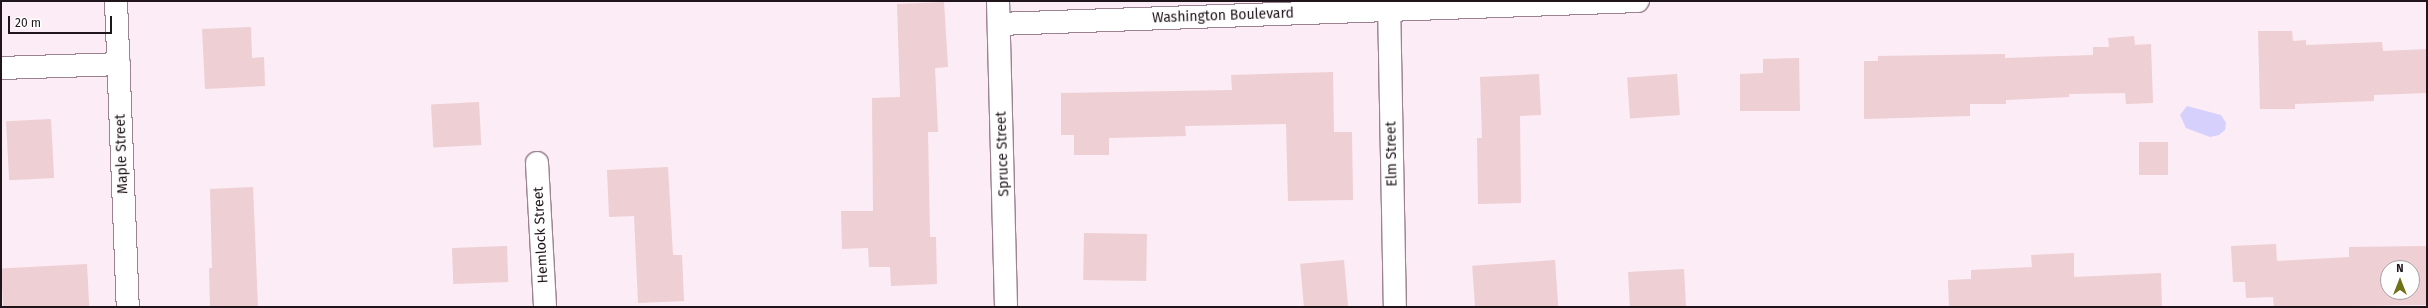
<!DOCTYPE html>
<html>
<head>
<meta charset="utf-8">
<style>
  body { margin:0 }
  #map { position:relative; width:2428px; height:308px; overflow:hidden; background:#fcecf5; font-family:"Fira Sans",sans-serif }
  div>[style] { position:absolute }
  .water>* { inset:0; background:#d5d1fc }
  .building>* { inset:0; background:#eecfd3; transform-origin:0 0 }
  .roads { filter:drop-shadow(1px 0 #9b8391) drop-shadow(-1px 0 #9b8391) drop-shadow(0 1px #9b8391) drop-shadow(0 -1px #9b8391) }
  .street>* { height:22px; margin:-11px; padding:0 11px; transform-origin:11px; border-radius:11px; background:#fff }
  span { translate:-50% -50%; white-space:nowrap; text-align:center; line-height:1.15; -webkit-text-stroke:3px #fefefe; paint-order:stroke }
  .street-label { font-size:14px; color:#1f151b }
  .frame { position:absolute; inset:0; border:2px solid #1f151b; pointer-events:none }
  .north { position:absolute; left:2380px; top:260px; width:40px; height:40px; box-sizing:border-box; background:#fefefe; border:1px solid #a5a1a3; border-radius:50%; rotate:0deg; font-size:11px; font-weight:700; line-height:16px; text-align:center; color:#1f151b }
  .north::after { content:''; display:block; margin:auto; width:14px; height:18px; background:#6e7116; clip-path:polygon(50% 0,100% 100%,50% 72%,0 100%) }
  .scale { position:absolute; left:8px; top:16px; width:104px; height:18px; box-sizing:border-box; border:2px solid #1f151b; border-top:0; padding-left:5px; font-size:12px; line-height:14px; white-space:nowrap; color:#1f151b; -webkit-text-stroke:3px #fefefe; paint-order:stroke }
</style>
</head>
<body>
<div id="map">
  <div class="water">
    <div style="clip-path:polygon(2187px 106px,2221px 115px,2226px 123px,2225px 130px,2219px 135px,2210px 137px,2186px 128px,2180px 115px)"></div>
  </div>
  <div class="building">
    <div style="clip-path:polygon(944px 2px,948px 67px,935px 68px,938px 132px,928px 132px,930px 237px,936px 237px,937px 284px,891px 286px,890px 267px,869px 267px,868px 248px,842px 249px,841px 211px,873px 211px,872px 98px,900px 97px,897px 4px)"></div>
    <div style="clip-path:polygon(251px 27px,252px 58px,264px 57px,265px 86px,205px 89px,202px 29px)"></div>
    <div style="clip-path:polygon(2258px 31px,2292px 31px,2293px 41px,2306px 40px,2306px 45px,2382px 42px,2383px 51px,2427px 49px,2427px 93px,2374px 95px,2374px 101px,2295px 104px,2295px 109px,2260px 109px)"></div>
    <div style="clip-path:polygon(2134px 36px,2135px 45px,2151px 44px,2153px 103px,2126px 104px,2125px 93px,2069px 94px,2069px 97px,2006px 100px,2006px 104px,1970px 104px,1970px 116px,1864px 119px,1864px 61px,1878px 61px,1878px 56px,2005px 54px,2005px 58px,2093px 55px,2093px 47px,2109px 47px,2108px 38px)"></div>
    <div style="clip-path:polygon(1799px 58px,1800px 111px,1740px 111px,1740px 74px,1763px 73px,1763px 59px)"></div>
    <div style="clip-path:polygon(1333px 72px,1334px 132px,1352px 132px,1353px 200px,1288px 201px,1286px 124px,1185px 126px,1186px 136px,1109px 138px,1109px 155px,1074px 155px,1074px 135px,1061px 135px,1061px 93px,1232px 90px,1231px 75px)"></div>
    <div style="clip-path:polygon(1539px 74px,1541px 115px,1520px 116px,1521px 203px,1478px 204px,1477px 138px,1482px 138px,1480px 77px)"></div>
    <div style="left:1677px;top:74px;width:41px;height:50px;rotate:86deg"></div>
    <div style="left:479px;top:102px;width:43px;height:48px;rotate:87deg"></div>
    <div style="left:51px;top:119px;width:59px;height:45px;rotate:87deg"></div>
    <div style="left:2139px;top:142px;width:29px;height:33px"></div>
    <div style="clip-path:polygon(668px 167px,673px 255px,682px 255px,684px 301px,638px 303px,634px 216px,609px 217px,607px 170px)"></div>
    <div style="clip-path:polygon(253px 187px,258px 307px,210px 307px,209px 268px,212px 268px,210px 189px)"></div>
    <div style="left:1084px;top:233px;width:63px;height:47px;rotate:1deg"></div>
    <div style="clip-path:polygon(evenodd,2276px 244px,2277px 261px,2349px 257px,2349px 247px,2427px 246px,2427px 305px,2274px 307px,2273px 297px,2246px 298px,2245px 282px,2233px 282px,2231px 246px,2276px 244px,2388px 268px,2412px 268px,2412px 292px,2388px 292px,2388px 268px)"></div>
    <div style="left:507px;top:246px;width:36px;height:55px;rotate:88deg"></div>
    <div style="clip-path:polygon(2074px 253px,2074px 277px,2161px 273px,2162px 307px,1949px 307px,1948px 280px,1971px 279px,1971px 270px,2032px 267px,2031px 255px)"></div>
    <div style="left:1344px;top:260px;width:47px;height:44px;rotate:85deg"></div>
    <div style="left:1555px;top:260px;width:47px;height:83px;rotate:86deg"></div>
    <div style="left:87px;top:264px;width:43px;height:86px;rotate:87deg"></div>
    <div style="left:1684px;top:269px;width:38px;height:56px;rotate:87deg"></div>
  </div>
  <div class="roads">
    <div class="street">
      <div style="left:116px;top:1px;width:306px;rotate:87.8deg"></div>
      <div style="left:998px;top:1px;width:306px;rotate:88.5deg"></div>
      <div style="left:1389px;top:1px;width:306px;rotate:88.9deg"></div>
      <div style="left:999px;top:24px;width:639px;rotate:-2.06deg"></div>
      <div style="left:1px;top:68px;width:118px;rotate:-1.9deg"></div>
      <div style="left:537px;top:163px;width:144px;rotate:86.8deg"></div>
    </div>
  </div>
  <div class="street-label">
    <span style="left:1223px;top:16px;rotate:-2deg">Washington Boulevard</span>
    <span style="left:122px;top:154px;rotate:-92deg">Maple Street</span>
    <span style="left:1003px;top:154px;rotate:-92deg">Spruce Street</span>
    <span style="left:1392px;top:154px;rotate:-91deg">Elm Street</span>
    <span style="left:541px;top:235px;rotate:-93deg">Hemlock Street</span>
  </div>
  <div class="frame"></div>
  <div class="north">N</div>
  <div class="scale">20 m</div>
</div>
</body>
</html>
